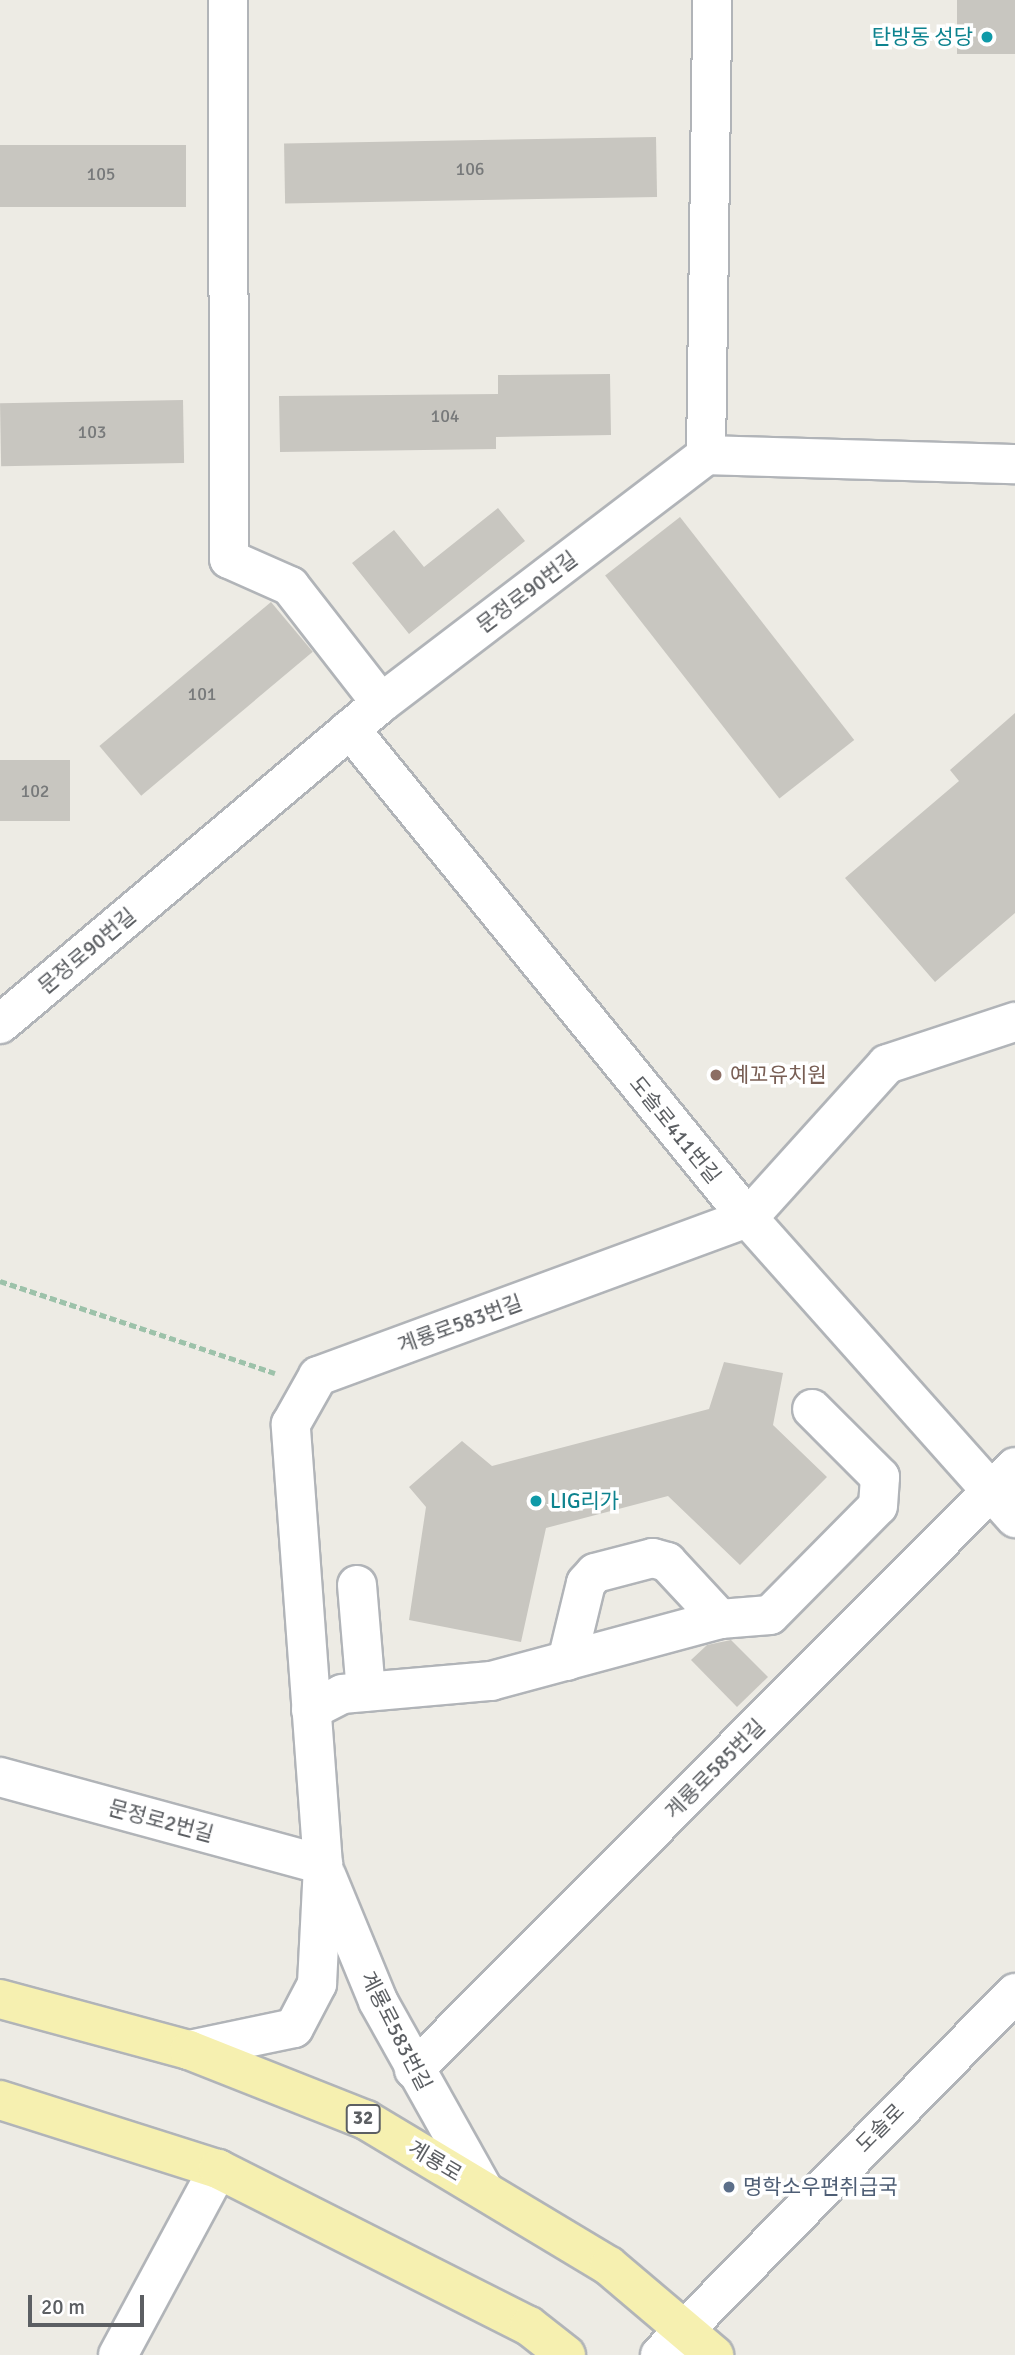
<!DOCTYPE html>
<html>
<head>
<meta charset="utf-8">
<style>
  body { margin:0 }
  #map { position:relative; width:1015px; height:2355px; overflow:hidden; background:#edebe4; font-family:Signika,"Noto Sans KR",sans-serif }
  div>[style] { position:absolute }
  .building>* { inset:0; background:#c8c6c0; transform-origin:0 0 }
  .path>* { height:4.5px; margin-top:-2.25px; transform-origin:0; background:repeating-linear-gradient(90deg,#9dc2aa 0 7px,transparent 0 10.5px) }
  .roads { filter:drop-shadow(2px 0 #b1b4b8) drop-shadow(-2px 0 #b1b4b8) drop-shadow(0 2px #b1b4b8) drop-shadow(0 -2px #b1b4b8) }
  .minor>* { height:38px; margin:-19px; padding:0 19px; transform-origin:19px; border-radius:19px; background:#fff }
  .major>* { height:38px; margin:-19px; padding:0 19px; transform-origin:19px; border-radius:19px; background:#f6f0b0 }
  .dots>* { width:19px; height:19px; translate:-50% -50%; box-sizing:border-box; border:4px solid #fff; border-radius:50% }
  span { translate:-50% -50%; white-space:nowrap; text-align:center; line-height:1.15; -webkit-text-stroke:7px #fff; paint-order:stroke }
  .number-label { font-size:18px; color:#77797a }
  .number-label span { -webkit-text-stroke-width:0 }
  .shield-label span { padding:2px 5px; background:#fff; border:2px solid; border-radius:5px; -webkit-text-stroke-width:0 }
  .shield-label { font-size:19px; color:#5c5f63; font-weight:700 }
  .culture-label { font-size:21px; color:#0d838f }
  .right { translate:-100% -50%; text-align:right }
  .left { translate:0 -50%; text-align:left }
  .street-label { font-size:21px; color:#5c5f63 }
  .education-label { font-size:21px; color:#785e54 }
  .service-label { font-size:21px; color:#4e5e75 }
  .scale { position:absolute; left:28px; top:2295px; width:116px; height:32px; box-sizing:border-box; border:4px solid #5c5f63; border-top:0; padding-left:9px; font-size:21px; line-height:24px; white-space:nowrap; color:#5c5f63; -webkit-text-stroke:5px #fff; paint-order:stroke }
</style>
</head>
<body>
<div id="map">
  <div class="building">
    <div style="left:957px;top:0;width:58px;height:54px"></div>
    <div style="left:656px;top:137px;width:60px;height:372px;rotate:89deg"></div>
    <div style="left:0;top:145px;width:186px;height:62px"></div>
    <div style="clip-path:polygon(610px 374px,611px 435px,496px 437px,496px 449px,280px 452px,279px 396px,498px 394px,498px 375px)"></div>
    <div style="left:183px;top:400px;width:63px;height:183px;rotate:89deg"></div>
    <div style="clip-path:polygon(498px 508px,525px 541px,409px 634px,352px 563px,394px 530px,424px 567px)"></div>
    <div style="left:680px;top:517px;width:283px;height:95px;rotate:52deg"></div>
    <div style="left:271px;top:602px;width:65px;height:224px;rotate:50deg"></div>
    <div style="clip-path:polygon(1015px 713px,1015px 913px,935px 982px,845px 878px,959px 781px,950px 770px)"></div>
    <div style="left:0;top:760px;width:70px;height:61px"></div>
    <div style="clip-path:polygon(724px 1362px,783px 1373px,773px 1425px,827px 1477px,740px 1565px,668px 1496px,546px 1528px,521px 1642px,409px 1620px,426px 1507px,409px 1487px,462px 1441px,492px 1466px,709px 1409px)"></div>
    <div style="clip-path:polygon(731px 1640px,768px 1677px,737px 1707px,691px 1660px,707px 1645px)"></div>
  </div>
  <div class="path">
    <div style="left:0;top:1281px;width:290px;rotate:18.5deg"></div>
  </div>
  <div class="roads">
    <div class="minor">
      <div style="left:228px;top:0;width:559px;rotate:89.9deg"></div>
      <div style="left:229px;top:559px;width:67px;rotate:23.9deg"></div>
      <div style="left:290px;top:586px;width:148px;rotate:52.1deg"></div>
      <div style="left:706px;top:455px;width:455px;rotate:-89.2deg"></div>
      <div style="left:706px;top:455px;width:309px;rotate:1.7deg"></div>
      <div style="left:350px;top:729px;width:630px;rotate:50.86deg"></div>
      <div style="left:748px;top:1218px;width:402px;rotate:48.3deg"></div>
      <div style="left:0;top:1024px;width:498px;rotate:-40.1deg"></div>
      <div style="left:381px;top:703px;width:409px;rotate:-37.3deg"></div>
      <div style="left:357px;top:1585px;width:107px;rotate:85.2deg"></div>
      <div style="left:567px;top:1661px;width:80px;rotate:-76.3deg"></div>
      <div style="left:586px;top:1583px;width:13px;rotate:-48deg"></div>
      <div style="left:595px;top:1573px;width:60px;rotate:-14.5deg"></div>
      <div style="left:653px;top:1558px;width:15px;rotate:16deg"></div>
      <div style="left:667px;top:1562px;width:78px;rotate:47.1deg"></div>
      <div style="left:311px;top:1710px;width:35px;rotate:-27deg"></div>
      <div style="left:342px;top:1694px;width:150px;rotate:-5deg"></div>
      <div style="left:491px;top:1681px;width:237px;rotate:-15.1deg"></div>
      <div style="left:720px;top:1619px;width:50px;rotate:-4.6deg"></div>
      <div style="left:770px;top:1615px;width:153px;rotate:-45.3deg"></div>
      <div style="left:878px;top:1506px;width:29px;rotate:-86deg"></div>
      <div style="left:880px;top:1477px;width:96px;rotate:-135deg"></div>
      <div style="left:0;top:1777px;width:335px;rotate:15.2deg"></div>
      <div style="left:327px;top:1877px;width:134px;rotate:67.6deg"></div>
      <div style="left:378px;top:2001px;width:215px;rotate:60.8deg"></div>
      <div style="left:189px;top:2050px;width:107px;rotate:-11.8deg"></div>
      <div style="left:294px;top:2028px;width:50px;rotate:-62.4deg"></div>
      <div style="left:317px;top:1984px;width:119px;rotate:-87.1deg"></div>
      <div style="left:323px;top:1865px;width:442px;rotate:-94.2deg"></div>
      <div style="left:291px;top:1424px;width:55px;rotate:-60.6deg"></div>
      <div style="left:318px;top:1376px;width:458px;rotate:-20.2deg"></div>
      <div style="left:748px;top:1218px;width:207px;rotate:-47.9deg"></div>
      <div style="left:887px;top:1064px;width:135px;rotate:-18.2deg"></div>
      <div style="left:414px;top:2070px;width:851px;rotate:-45.1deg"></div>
      <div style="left:118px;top:2355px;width:211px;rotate:-61.7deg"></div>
      <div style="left:660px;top:2355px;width:507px;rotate:-45.56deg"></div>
    </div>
    <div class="major">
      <div style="left:0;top:1999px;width:196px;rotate:15.1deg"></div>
      <div style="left:189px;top:2050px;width:190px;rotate:21.6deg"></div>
      <div style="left:366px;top:2120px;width:283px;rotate:31deg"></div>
      <div style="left:609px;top:2266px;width:138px;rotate:40.3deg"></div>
      <div style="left:0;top:2100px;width:229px;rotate:17.6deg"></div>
      <div style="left:218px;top:2169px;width:348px;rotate:26.8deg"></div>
      <div style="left:529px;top:2326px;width:47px;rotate:38.1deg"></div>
    </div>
  </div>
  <div class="dots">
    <div style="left:987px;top:37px;background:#0f9aa8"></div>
    <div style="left:716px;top:1075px;background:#8d6e63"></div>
    <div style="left:536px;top:1501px;background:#0f9aa8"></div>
    <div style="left:729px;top:2187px;background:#5c6f8a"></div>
  </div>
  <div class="number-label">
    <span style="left:470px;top:169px">106</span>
    <span style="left:101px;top:174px">105</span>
    <span style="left:445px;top:416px">104</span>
    <span style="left:92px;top:432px">103</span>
    <span style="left:202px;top:694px">101</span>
    <span style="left:35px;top:791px">102</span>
  </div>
  <div class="shield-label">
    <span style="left:363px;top:2119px">32</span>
  </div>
  <div class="culture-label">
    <span class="right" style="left:973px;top:37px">탄방동 성당</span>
    <span class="left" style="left:550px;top:1501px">LIG리가</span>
  </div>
  <div class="street-label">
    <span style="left:527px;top:592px;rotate:-37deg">문정로90번길</span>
    <span style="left:87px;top:951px;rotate:-40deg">문정로90번길</span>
    <span style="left:675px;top:1130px;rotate:51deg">도솔로411번길</span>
    <span style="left:460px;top:1324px;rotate:-20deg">계룡로583번길</span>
    <span style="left:715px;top:1769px;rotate:-45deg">계룡로585번길</span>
    <span style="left:161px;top:1821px;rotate:15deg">문정로2번길</span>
    <span style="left:396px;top:2031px;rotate:63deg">계룡로583번길</span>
    <span style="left:880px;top:2128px;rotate:-45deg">도솔로</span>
    <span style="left:435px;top:2161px;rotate:31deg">계룡로</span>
  </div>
  <div class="education-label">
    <span class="left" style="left:730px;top:1075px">예꼬유치원</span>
  </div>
  <div class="service-label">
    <span class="left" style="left:743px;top:2187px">명학소우편취급국</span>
  </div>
  <div class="scale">20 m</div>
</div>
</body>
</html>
